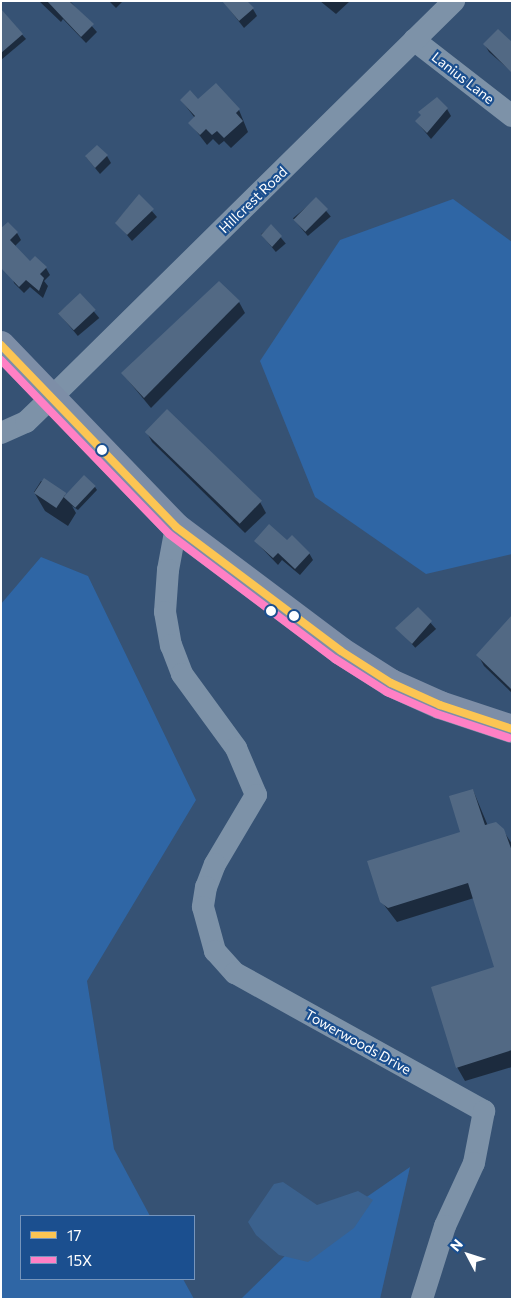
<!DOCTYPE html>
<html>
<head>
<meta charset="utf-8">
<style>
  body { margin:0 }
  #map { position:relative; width:513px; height:1300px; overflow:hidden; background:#365274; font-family:Commissioner,sans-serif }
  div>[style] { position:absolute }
  .green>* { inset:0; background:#2f66a5 }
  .water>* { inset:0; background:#3b618d }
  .shadow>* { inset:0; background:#0007; transform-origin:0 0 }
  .building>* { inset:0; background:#526984; transform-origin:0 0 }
  .minor>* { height:22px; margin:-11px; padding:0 11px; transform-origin:11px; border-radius:11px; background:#7d92a8 }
  .major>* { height:28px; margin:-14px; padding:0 14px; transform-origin:14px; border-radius:14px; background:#7d8ea7 }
  .bus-1>* { height:8px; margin:-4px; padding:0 4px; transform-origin:4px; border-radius:4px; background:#fcc553 }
  .bus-2>* { height:8px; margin:-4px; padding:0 4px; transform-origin:4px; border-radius:4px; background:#ff80c5 }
  .dots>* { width:14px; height:14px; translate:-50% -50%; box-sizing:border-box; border:2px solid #1b4f8f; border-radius:50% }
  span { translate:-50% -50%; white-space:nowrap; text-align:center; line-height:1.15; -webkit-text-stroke:4.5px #1b4f8f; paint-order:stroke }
  .street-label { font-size:14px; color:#fff }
  .frame { position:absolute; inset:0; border:2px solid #fff; pointer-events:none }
  .legend { position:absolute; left:20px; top:1215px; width:175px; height:65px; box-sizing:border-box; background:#1b4f8f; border:1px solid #7695bc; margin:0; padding:6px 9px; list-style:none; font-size:15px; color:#fff }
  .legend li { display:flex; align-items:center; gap:10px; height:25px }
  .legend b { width:25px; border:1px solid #7695bc }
  .north { position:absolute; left:443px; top:1230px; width:50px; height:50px; -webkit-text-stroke:4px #1b4f8f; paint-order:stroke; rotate:310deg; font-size:14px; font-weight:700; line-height:20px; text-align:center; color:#fff }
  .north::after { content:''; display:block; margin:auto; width:18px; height:22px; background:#fff; clip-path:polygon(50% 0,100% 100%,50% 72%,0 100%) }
</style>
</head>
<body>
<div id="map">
  <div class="green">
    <div style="clip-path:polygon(453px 199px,512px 242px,512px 554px,426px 574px,315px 497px,260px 361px,340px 240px)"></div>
    <div style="clip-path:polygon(41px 557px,88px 576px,196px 800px,87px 981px,114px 1149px,150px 1216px,21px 1216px,21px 1279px,183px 1279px,194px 1299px,1px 1299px,1px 604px)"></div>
    <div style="clip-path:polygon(410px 1167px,380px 1299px,241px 1299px,293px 1248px)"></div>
  </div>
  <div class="water">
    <div style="clip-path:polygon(283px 1182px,317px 1205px,358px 1191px,373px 1200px,354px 1228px,308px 1262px,279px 1255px,256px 1235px,248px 1222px,274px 1184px)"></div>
  </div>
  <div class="shadow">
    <div style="clip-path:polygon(39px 1px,70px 1px,97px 32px,86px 43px,63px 19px,61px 22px)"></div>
    <div style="clip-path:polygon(109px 1px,123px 1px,116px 8px)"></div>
    <div style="clip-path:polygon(223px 1px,253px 9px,257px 16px,244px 28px)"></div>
    <div style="clip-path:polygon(320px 1px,350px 1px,336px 14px)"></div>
    <div style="clip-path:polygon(2px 12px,26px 39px,1px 60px,1px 13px)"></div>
    <div style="clip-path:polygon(485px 45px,512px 72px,489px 52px)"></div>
    <div style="clip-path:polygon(181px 100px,239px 110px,248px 132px,231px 148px,224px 141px,219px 145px,213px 139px,207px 145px,190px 123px,195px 118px)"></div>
    <div style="clip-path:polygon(447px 109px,451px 116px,431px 139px,416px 121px,422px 116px)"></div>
    <div style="clip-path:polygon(107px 156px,111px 163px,100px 174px,86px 157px)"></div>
    <div style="clip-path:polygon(139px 196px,157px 217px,132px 241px,116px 222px)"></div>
    <div style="left:316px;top:199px;width:23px;height:30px;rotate:50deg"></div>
    <div style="left:271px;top:226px;width:23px;height:13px;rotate:50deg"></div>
    <div style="clip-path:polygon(1px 230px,17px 233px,21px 240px,14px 247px,30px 263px,46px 268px,50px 275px,44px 281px,48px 286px,43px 298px,30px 287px,24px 293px,14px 283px)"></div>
    <div style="left:80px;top:295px;width:30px;height:28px;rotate:50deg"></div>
    <div style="clip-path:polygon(239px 302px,245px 313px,151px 408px,122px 373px)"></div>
    <div style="clip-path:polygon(146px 431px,260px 502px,266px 513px,245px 533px,152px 442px)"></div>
    <div style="clip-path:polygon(41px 481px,67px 496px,95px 487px,97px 490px,78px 510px,72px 506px,76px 513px,68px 526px,45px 511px,34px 492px)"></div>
    <div style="clip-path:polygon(255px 541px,287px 542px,309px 553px,313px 560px,300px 575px,282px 560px,278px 565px)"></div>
    <div style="left:418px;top:609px;width:27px;height:28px;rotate:48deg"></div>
    <div style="clip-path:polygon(512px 617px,512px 693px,484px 666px,478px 655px)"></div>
    <div style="clip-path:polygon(473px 790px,488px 826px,503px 830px,512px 844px,512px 1067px,465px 1081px,457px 1067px,495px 968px,474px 898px,397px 922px,381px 901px,461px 833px)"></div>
  </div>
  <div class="building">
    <div style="clip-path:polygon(47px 1px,69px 1px,94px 24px,81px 37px)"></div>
    <div style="clip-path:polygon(222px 1px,247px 1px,254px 8px,239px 21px)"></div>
    <div style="clip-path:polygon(1px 9px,23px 34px,1px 53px)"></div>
    <div style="clip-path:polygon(498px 29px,512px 42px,512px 73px,483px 44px)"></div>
    <div style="clip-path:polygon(216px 83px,240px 109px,236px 113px,243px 121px,224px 138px,217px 131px,212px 135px,206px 129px,200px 135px,188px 123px,195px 116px,180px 100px,190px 90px,198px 99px)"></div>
    <div style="clip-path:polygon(437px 97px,448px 108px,427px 133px,415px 121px,421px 115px,418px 112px)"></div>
    <div style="clip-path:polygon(97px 145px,108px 155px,95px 168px,85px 156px)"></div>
    <div style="clip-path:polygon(139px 194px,154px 209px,127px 235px,115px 223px)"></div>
    <div style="left:316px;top:197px;width:17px;height:32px;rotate:45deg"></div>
    <div style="clip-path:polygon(8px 222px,18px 232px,10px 240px,30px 261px,35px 256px,47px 267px,40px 274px,44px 278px,39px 291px,26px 280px,19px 287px,1px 268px,1px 228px)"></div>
    <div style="clip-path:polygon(271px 224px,282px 236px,272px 247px,261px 235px)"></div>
    <div style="clip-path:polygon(219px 281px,240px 301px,144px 398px,121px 373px)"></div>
    <div style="left:80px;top:293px;width:23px;height:30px;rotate:47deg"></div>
    <div style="left:167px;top:409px;width:132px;height:32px;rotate:44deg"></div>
    <div style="left:84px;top:475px;width:16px;height:30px;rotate:43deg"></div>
    <div style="left:44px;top:478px;width:27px;height:18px;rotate:34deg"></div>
    <div style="clip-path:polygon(269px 524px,287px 540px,292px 535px,310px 553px,295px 569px,278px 553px,273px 558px,254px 541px)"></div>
    <div style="clip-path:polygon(418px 607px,432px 621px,412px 644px,395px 628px)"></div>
    <div style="clip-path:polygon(512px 615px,512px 690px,476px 655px)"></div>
    <div style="clip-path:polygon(473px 789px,485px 825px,496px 822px,504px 829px,512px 851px,512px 1050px,456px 1068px,431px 987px,494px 967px,468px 883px,388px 908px,380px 902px,367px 861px,460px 832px,449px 796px)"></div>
  </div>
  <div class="minor">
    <div style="left:414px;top:40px;width:124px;rotate:37.8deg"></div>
    <div style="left:1px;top:433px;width:27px;rotate:-24deg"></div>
    <div style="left:26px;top:422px;width:35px;rotate:-44deg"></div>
    <div style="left:51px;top:398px;width:566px;rotate:-44.57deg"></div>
    <div style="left:176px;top:527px;width:44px;rotate:100.5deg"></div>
    <div style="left:168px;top:570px;width:42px;rotate:94.1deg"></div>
    <div style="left:165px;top:612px;width:34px;rotate:80deg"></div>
    <div style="left:171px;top:645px;width:31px;rotate:69deg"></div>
    <div style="left:182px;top:674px;width:92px;rotate:53.9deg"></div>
    <div style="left:236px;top:748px;width:51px;rotate:66.9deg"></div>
    <div style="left:256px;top:795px;width:80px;rotate:120.7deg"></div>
    <div style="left:215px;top:864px;width:25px;rotate:111deg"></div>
    <div style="left:206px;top:887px;width:20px;rotate:99deg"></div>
    <div style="left:203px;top:907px;width:46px;rotate:74.7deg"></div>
    <div style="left:215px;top:951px;width:30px;rotate:48deg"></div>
    <div style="left:235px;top:973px;width:285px;rotate:29deg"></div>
    <div style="left:484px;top:1111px;width:53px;rotate:100.9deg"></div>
    <div style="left:474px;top:1163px;width:69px;rotate:114.7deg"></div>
    <div style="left:445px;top:1226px;width:77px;rotate:107.5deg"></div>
  </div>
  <div class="major">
    <div style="left:1px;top:345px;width:252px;rotate:46.1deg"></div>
    <div style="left:176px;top:527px;width:206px;rotate:36.9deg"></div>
    <div style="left:341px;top:651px;width:59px;rotate:32.6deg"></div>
    <div style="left:391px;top:683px;width:54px;rotate:24.2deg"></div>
    <div style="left:440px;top:705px;width:76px;rotate:18.4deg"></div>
  </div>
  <div class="bus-1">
    <div style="left:1px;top:345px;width:252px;rotate:46.1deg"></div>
    <div style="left:176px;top:527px;width:206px;rotate:36.9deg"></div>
    <div style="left:341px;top:651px;width:59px;rotate:32.6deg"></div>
    <div style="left:391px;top:683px;width:54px;rotate:24.2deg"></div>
    <div style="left:440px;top:705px;width:76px;rotate:18.4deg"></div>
  </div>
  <div class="bus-2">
    <div style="left:1px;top:360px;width:242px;rotate:46deg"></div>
    <div style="left:169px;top:534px;width:208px;rotate:37deg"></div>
    <div style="left:335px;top:659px;width:62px;rotate:32.4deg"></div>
    <div style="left:387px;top:692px;width:55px;rotate:23.7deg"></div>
    <div style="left:437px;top:714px;width:76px;rotate:18.4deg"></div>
  </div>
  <div class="dots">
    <div style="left:102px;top:450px;background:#fff"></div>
    <div style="left:271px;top:611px;background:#fff"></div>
    <div style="left:294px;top:616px;background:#fff"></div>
  </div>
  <div class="street-label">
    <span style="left:463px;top:78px;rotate:38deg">Lanius Lane</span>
    <span style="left:253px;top:200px;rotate:-44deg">Hillcrest Road</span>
    <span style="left:358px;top:1042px;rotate:29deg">Towerwoods Drive</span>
  </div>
  <div class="frame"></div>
  <ul class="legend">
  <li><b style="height:6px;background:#fcc553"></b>17</li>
  <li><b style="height:6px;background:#ff80c5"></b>15X</li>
  </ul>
  <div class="north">N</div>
</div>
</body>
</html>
